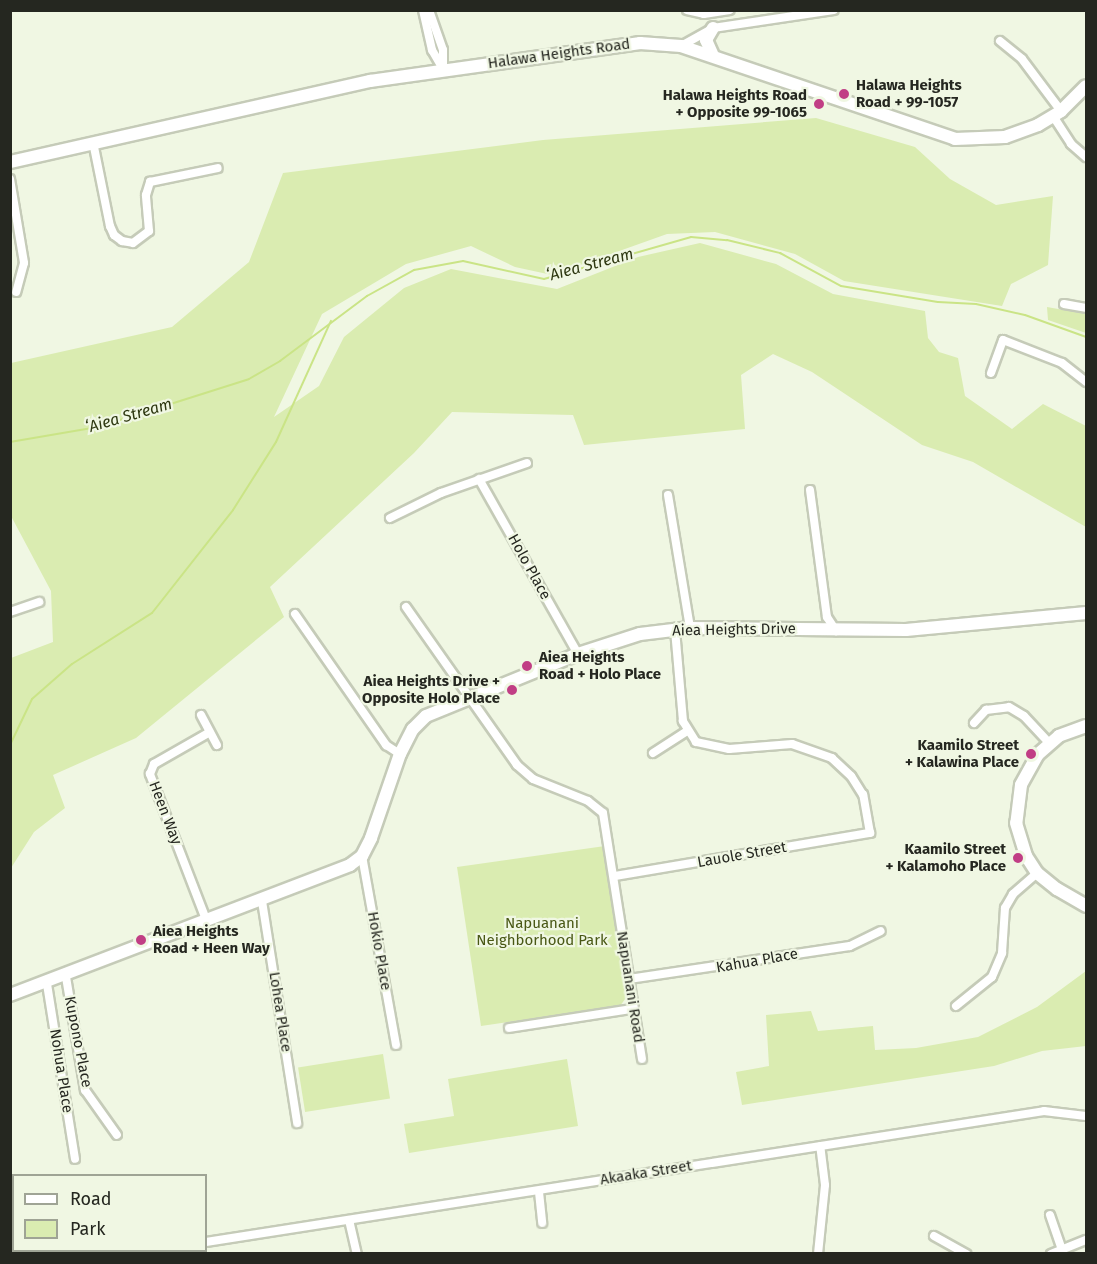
<!DOCTYPE html>
<html>
<head>
<meta charset="utf-8">
<style>
  body { margin:0 }
  #map { position:relative; width:1097px; height:1264px; overflow:hidden; background:#f0f7e3; font-family:"Fira Sans",sans-serif }
  div>[style] { position:absolute }
  .green>* { inset:0; background:#daecb1; transform-origin:0 0 }
  .stream>* { height:2px; margin:-1px; padding:0 1px; transform-origin:1px; border-radius:1px; background:#cae486 }
  .roads { filter:drop-shadow(2px 0 #c5cbb8) drop-shadow(-2px 0 #c5cbb8) drop-shadow(0 2px #c5cbb8) drop-shadow(0 -2px #c5cbb8) }
  .street>* { height:8px; margin:-4px; padding:0 4px; transform-origin:4px; border-radius:4px; background:#fff }
  .secondary>* { height:12px; margin:-6px; padding:0 6px; transform-origin:6px; border-radius:6px; background:#fff }
  .dots>* { width:16px; height:16px; translate:-50% -50%; box-sizing:border-box; border:3px solid #f0f7e3; border-radius:50% }
  span { translate:-50% -50%; white-space:nowrap; text-align:center; line-height:1.15; -webkit-text-stroke:4.5px #f0f7e3; paint-order:stroke }
  .street-label { font-size:15px; color:#252720 }
  .poi-label { font-size:15px; color:#252720; font-weight:700 }
  .left { translate:0 -50%; text-align:left }
  .right { translate:-100% -50%; text-align:right }
  .park-label { font-size:15px; color:#495815 }
  .water-label { font-size:16px; color:#2e3811; font-style:italic }
  .frame { position:absolute; inset:0; border:12px solid #252720; pointer-events:none }
  .legend { position:absolute; left:12px; top:1174px; width:195px; height:78px; box-sizing:border-box; background:#f0f7e3; border:2px solid #9fa495; margin:0; padding:8px 10px; list-style:none; font-size:18px; color:#252720 }
  .legend li { display:flex; align-items:center; gap:12px; height:30px }
  .legend b { width:30px; border:2px solid #9fa495 }
</style>
</head>
<body>
<div id="map">
  <div class="green">
    <div style="clip-path:polygon(816px 118px,915px 147px,950px 179px,996px 205px,1053px 196px,1048px 265px,1011px 284px,1002px 306px,844px 281px,795px 254px,715px 232px,667px 234px,552px 275px,515px 267px,471px 246px,406px 264px,322px 314px,274px 417px,319px 386px,344px 337px,404px 288px,451px 269px,557px 289px,638px 257px,700px 243px,776px 264px,833px 294px,925px 311px,928px 338px,939px 352px,958px 358px,965px 396px,1012px 429px,1043px 404px,1086px 426px,1086px 527px,973px 462px,922px 445px,812px 372px,773px 354px,741px 375px,745px 429px,584px 445px,573px 415px,452px 412px,414px 453px,270px 587px,284px 617px,136px 738px,53px 775px,65px 808px,34px 832px,11px 868px,11px 658px,53px 642px,51px 591px,11px 516px,11px 363px,172px 327px,249px 262px,283px 173px,543px 140px)"></div>
    <div style="clip-path:polygon(1047px 307px,1086px 314px,1086px 333px,1048px 320px)"></div>
    <div style="clip-path:polygon(605px 846px,628px 995px,620px 1006px,481px 1026px,457px 867px)"></div>
    <div style="clip-path:polygon(1086px 971px,1086px 1046px,1042px 1051px,994px 1066px,742px 1105px,736px 1072px,769px 1066px,766px 1015px,811px 1011px,818px 1031px,873px 1026px,875px 1050px,916px 1048px,978px 1037px,1037px 1007px)"></div>
    <div style="left:383px;top:1054px;width:45px;height:86px;rotate:81deg"></div>
    <div style="clip-path:polygon(567px 1059px,578px 1126px,409px 1153px,404px 1124px,454px 1116px,448px 1079px)"></div>
  </div>
  <div class="stream">
    <div style="left:10px;top:442px;width:89px;rotate:-9.7deg"></div>
    <div style="left:98px;top:427px;width:158px;rotate:-17.6deg"></div>
    <div style="left:249px;top:379px;width:36px;rotate:-30deg"></div>
    <div style="left:280px;top:361px;width:109px;rotate:-36.8deg"></div>
    <div style="left:367px;top:296px;width:54px;rotate:-29deg"></div>
    <div style="left:414px;top:270px;width:50px;rotate:-10.4deg"></div>
    <div style="left:463px;top:261px;width:83px;rotate:12.5deg"></div>
    <div style="left:544px;top:279px;width:153px;rotate:-15.9deg"></div>
    <div style="left:691px;top:237px;width:36px;rotate:5deg"></div>
    <div style="left:727px;top:240px;width:55px;rotate:13.8deg"></div>
    <div style="left:780px;top:253px;width:69px;rotate:28.4deg"></div>
    <div style="left:841px;top:286px;width:98px;rotate:9.4deg"></div>
    <div style="left:938px;top:302px;width:38px;rotate:3deg"></div>
    <div style="left:976px;top:304px;width:50px;rotate:12.7deg"></div>
    <div style="left:1025px;top:315px;width:65px;rotate:19.8deg"></div>
    <div style="left:10px;top:745px;width:51px;rotate:-64.4deg"></div>
    <div style="left:32px;top:699px;width:53px;rotate:-41.2deg"></div>
    <div style="left:72px;top:664px;width:95px;rotate:-32.5deg"></div>
    <div style="left:152px;top:613px;width:131px;rotate:-51.8deg"></div>
    <div style="left:233px;top:510px;width:80px;rotate:-57.7deg"></div>
    <div style="left:276px;top:442px;width:133px;rotate:-65.6deg"></div>
  </div>
  <div class="roads">
    <div class="street">
      <div style="left:423px;top:10px;width:41px;rotate:77.3deg"></div>
      <div style="left:432px;top:50px;width:22px;rotate:60deg"></div>
      <div style="left:429px;top:10px;width:42px;rotate:70.7deg"></div>
      <div style="left:443px;top:50px;width:19px;rotate:90deg"></div>
      <div style="left:687px;top:10px;width:17px;rotate:13deg"></div>
      <div style="left:704px;top:14px;width:26px;rotate:-9deg"></div>
      <div style="left:1000px;top:41px;width:28px;rotate:39deg"></div>
      <div style="left:1022px;top:59px;width:65px;rotate:53.1deg"></div>
      <div style="left:681px;top:46px;width:37px;rotate:-29deg"></div>
      <div style="left:713px;top:28px;width:122px;rotate:-8.5deg"></div>
      <div style="left:1053px;top:116px;width:33px;rotate:57deg"></div>
      <div style="left:1071px;top:144px;width:20px;rotate:41deg"></div>
      <div style="left:93px;top:142px;width:86px;rotate:78.6deg"></div>
      <div style="left:110px;top:226px;width:10px;rotate:66deg"></div>
      <div style="left:114px;top:235px;width:10px;rotate:37deg"></div>
      <div style="left:122px;top:241px;width:11px;rotate:10deg"></div>
      <div style="left:133px;top:243px;width:20px;rotate:-37deg"></div>
      <div style="left:149px;top:231px;width:36px;rotate:-95deg"></div>
      <div style="left:146px;top:195px;width:14px;rotate:-73deg"></div>
      <div style="left:150px;top:182px;width:69px;rotate:-11.6deg"></div>
      <div style="left:10px;top:179px;width:85px;rotate:80.5deg"></div>
      <div style="left:24px;top:263px;width:30px;rotate:105deg"></div>
      <div style="left:1064px;top:304px;width:22px;rotate:10deg"></div>
      <div style="left:991px;top:373px;width:35px;rotate:-70deg"></div>
      <div style="left:1003px;top:340px;width:63px;rotate:21.3deg"></div>
      <div style="left:1062px;top:363px;width:31px;rotate:38deg"></div>
      <div style="left:479px;top:479px;width:201px;rotate:60.5deg"></div>
      <div style="left:810px;top:490px;width:128px;rotate:82.4deg"></div>
      <div style="left:827px;top:617px;width:17px;rotate:57deg"></div>
      <div style="left:668px;top:495px;width:135px;rotate:80.6deg"></div>
      <div style="left:390px;top:518px;width:57px;rotate:-26.1deg"></div>
      <div style="left:441px;top:493px;width:91px;rotate:-19.2deg"></div>
      <div style="left:406px;top:607px;width:193px;rotate:54.9deg"></div>
      <div style="left:517px;top:765px;width:21px;rotate:41deg"></div>
      <div style="left:533px;top:779px;width:59px;rotate:21.8deg"></div>
      <div style="left:588px;top:801px;width:19px;rotate:39deg"></div>
      <div style="left:603px;top:813px;width:249px;rotate:81deg"></div>
      <div style="left:10px;top:612px;width:31px;rotate:-19deg"></div>
      <div style="left:295px;top:614px;width:160px;rotate:55.2deg"></div>
      <div style="left:386px;top:745px;width:17px;rotate:33deg"></div>
      <div style="left:201px;top:715px;width:34px;rotate:62deg"></div>
      <div style="left:974px;top:723px;width:18px;rotate:-47deg"></div>
      <div style="left:986px;top:710px;width:23px;rotate:-7deg"></div>
      <div style="left:1009px;top:707px;width:17px;rotate:31deg"></div>
      <div style="left:1024px;top:716px;width:37px;rotate:47deg"></div>
      <div style="left:653px;top:753px;width:40px;rotate:-32.9deg"></div>
      <div style="left:362px;top:856px;width:192px;rotate:79.8deg"></div>
      <div style="left:615px;top:876px;width:259px;rotate:-9.6deg"></div>
      <div style="left:870px;top:833px;width:39px;rotate:-100deg"></div>
      <div style="left:863px;top:795px;width:22px;rotate:-122deg"></div>
      <div style="left:851px;top:776px;width:26px;rotate:-137deg"></div>
      <div style="left:832px;top:758px;width:42px;rotate:-160.7deg"></div>
      <div style="left:792px;top:744px;width:63px;rotate:175.5deg"></div>
      <div style="left:729px;top:749px;width:34px;rotate:-168deg"></div>
      <div style="left:696px;top:742px;width:25px;rotate:-122deg"></div>
      <div style="left:683px;top:721px;width:92px;rotate:-95deg"></div>
      <div style="left:262px;top:901px;width:225px;rotate:81deg"></div>
      <div style="left:207px;top:922px;width:159px;rotate:-111.1deg"></div>
      <div style="left:150px;top:774px;width:11px;rotate:-68deg"></div>
      <div style="left:154px;top:764px;width:64px;rotate:-29.7deg"></div>
      <div style="left:66px;top:977px;width:115px;rotate:80.5deg"></div>
      <div style="left:85px;top:1090px;width:55px;rotate:54.6deg"></div>
      <div style="left:629px;top:979px;width:223px;rotate:-8.5deg"></div>
      <div style="left:850px;top:946px;width:34px;rotate:-26deg"></div>
      <div style="left:47px;top:984px;width:177px;rotate:80.9deg"></div>
      <div style="left:956px;top:1006px;width:46px;rotate:-38.9deg"></div>
      <div style="left:992px;top:977px;width:26px;rotate:-67deg"></div>
      <div style="left:1002px;top:953px;width:45px;rotate:-86.2deg"></div>
      <div style="left:1005px;top:908px;width:16px;rotate:-60deg"></div>
      <div style="left:1013px;top:894px;width:32px;rotate:-41deg"></div>
      <div style="left:509px;top:1028px;width:124px;rotate:-8.8deg"></div>
      <div style="left:539px;top:1192px;width:31px;rotate:84deg"></div>
      <div style="left:1050px;top:1215px;width:37px;rotate:71deg"></div>
      <div style="left:349px;top:1220px;width:35px;rotate:77deg"></div>
      <div style="left:934px;top:1236px;width:37px;rotate:29deg"></div>
      <div style="left:206px;top:1242px;width:848px;rotate:-8.88deg"></div>
      <div style="left:1044px;top:1111px;width:42px;rotate:6.8deg"></div>
      <div style="left:818px;top:1254px;width:69px;rotate:-84.2deg"></div>
      <div style="left:825px;top:1185px;width:39px;rotate:-97deg"></div>
      <div style="left:1051px;top:1254px;width:38px;rotate:-22deg"></div>
    </div>
    <div class="secondary">
      <div style="left:713px;top:28px;width:14px;rotate:120deg"></div>
      <div style="left:706px;top:40px;width:17px;rotate:66deg"></div>
      <div style="left:10px;top:162px;width:369px;rotate:-12.7deg"></div>
      <div style="left:370px;top:81px;width:273px;rotate:-8deg"></div>
      <div style="left:640px;top:43px;width:41px;rotate:4.2deg"></div>
      <div style="left:681px;top:46px;width:289px;rotate:18.7deg"></div>
      <div style="left:955px;top:139px;width:50px;rotate:-2.3deg"></div>
      <div style="left:1005px;top:137px;width:35px;rotate:-20deg"></div>
      <div style="left:1038px;top:125px;width:27px;rotate:-31deg"></div>
      <div style="left:1061px;top:111px;width:35px;rotate:-45deg"></div>
      <div style="left:1086px;top:726px;width:29px;rotate:160deg"></div>
      <div style="left:1059px;top:736px;width:28px;rotate:139deg"></div>
      <div style="left:1038px;top:754px;width:35px;rotate:119deg"></div>
      <div style="left:1021px;top:785px;width:38px;rotate:97deg"></div>
      <div style="left:1016px;top:823px;width:34px;rotate:73deg"></div>
      <div style="left:1026px;top:856px;width:20px;rotate:57deg"></div>
      <div style="left:1037px;top:873px;width:26px;rotate:39deg"></div>
      <div style="left:1057px;top:889px;width:34px;rotate:30deg"></div>
      <div style="left:10px;top:995px;width:364px;rotate:-20.9deg"></div>
      <div style="left:350px;top:865px;width:15px;rotate:-37deg"></div>
      <div style="left:362px;top:856px;width:20px;rotate:-63deg"></div>
      <div style="left:371px;top:838px;width:89px;rotate:-71deg"></div>
      <div style="left:400px;top:754px;width:28px;rotate:-63deg"></div>
      <div style="left:413px;top:729px;width:18px;rotate:-45deg"></div>
      <div style="left:426px;top:716px;width:164px;rotate:-22.2deg"></div>
      <div style="left:578px;top:654px;width:65px;rotate:-17.9deg"></div>
      <div style="left:640px;top:634px;width:50px;rotate:-6.8deg"></div>
      <div style="left:690px;top:628px;width:216px;rotate:0.5deg"></div>
      <div style="left:906px;top:630px;width:181px;rotate:-5.4deg"></div>
    </div>
  </div>
  <div class="dots">
    <div style="left:844px;top:94px;background:#c13e85"></div>
    <div style="left:819px;top:104px;background:#c13e85"></div>
    <div style="left:527px;top:666px;background:#c13e85"></div>
    <div style="left:512px;top:690px;background:#c13e85"></div>
    <div style="left:1031px;top:754px;background:#c13e85"></div>
    <div style="left:1018px;top:858px;background:#c13e85"></div>
    <div style="left:141px;top:940px;background:#c13e85"></div>
  </div>
  <div class="street-label">
    <span style="left:559px;top:54px;rotate:-8deg">Halawa Heights Road</span>
    <span style="left:529px;top:567px;rotate:61deg">Holo Place</span>
    <span style="left:734px;top:630px;rotate:-1deg">Aiea Heights Drive</span>
    <span style="left:165px;top:813px;rotate:69deg">Heen Way</span>
    <span style="left:742px;top:855px;rotate:-10deg">Lauole Street</span>
    <span style="left:379px;top:951px;rotate:80deg">Hokio Place</span>
    <span style="left:757px;top:961px;rotate:-10deg">Kahua Place</span>
    <span style="left:630px;top:987px;rotate:81deg">Napuanani Road</span>
    <span style="left:280px;top:1012px;rotate:81deg">Lohea Place</span>
    <span style="left:78px;top:1042px;rotate:79deg">Kupono Place</span>
    <span style="left:61px;top:1071px;rotate:81deg">Nohua Place</span>
    <span style="left:646px;top:1173px;rotate:-9deg">Akaaka Street</span>
  </div>
  <div class="poi-label">
    <span class="left" style="left:856px;top:94px">Halawa Heights<br>Road + 99-1057</span>
    <span class="right" style="left:807px;top:104px">Halawa Heights Road<br>+ Opposite 99-1065</span>
    <span class="left" style="left:539px;top:666px">Aiea Heights<br>Road + Holo Place</span>
    <span class="right" style="left:500px;top:690px">Aiea Heights Drive +<br>Opposite Holo Place</span>
    <span class="right" style="left:1019px;top:754px">Kaamilo Street<br>+ Kalawina Place</span>
    <span class="right" style="left:1006px;top:858px">Kaamilo Street<br>+ Kalamoho Place</span>
    <span class="left" style="left:153px;top:940px">Aiea Heights<br>Road + Heen Way</span>
  </div>
  <div class="park-label">
    <span style="left:542px;top:932px">Napuanani<br>Neighborhood Park</span>
  </div>
  <div class="water-label">
    <span style="left:590px;top:265px;rotate:-15deg">ʻAiea Stream</span>
    <span style="left:129px;top:416px;rotate:-16deg">ʻAiea Stream</span>
  </div>
  <div class="frame"></div>
  <ul class="legend">
  <li><b style="height:8px;background:#fff"></b>Road</li>
  <li><b style="height:16px;background:#daecb1"></b>Park</li>
  </ul>
</div>
</body>
</html>
